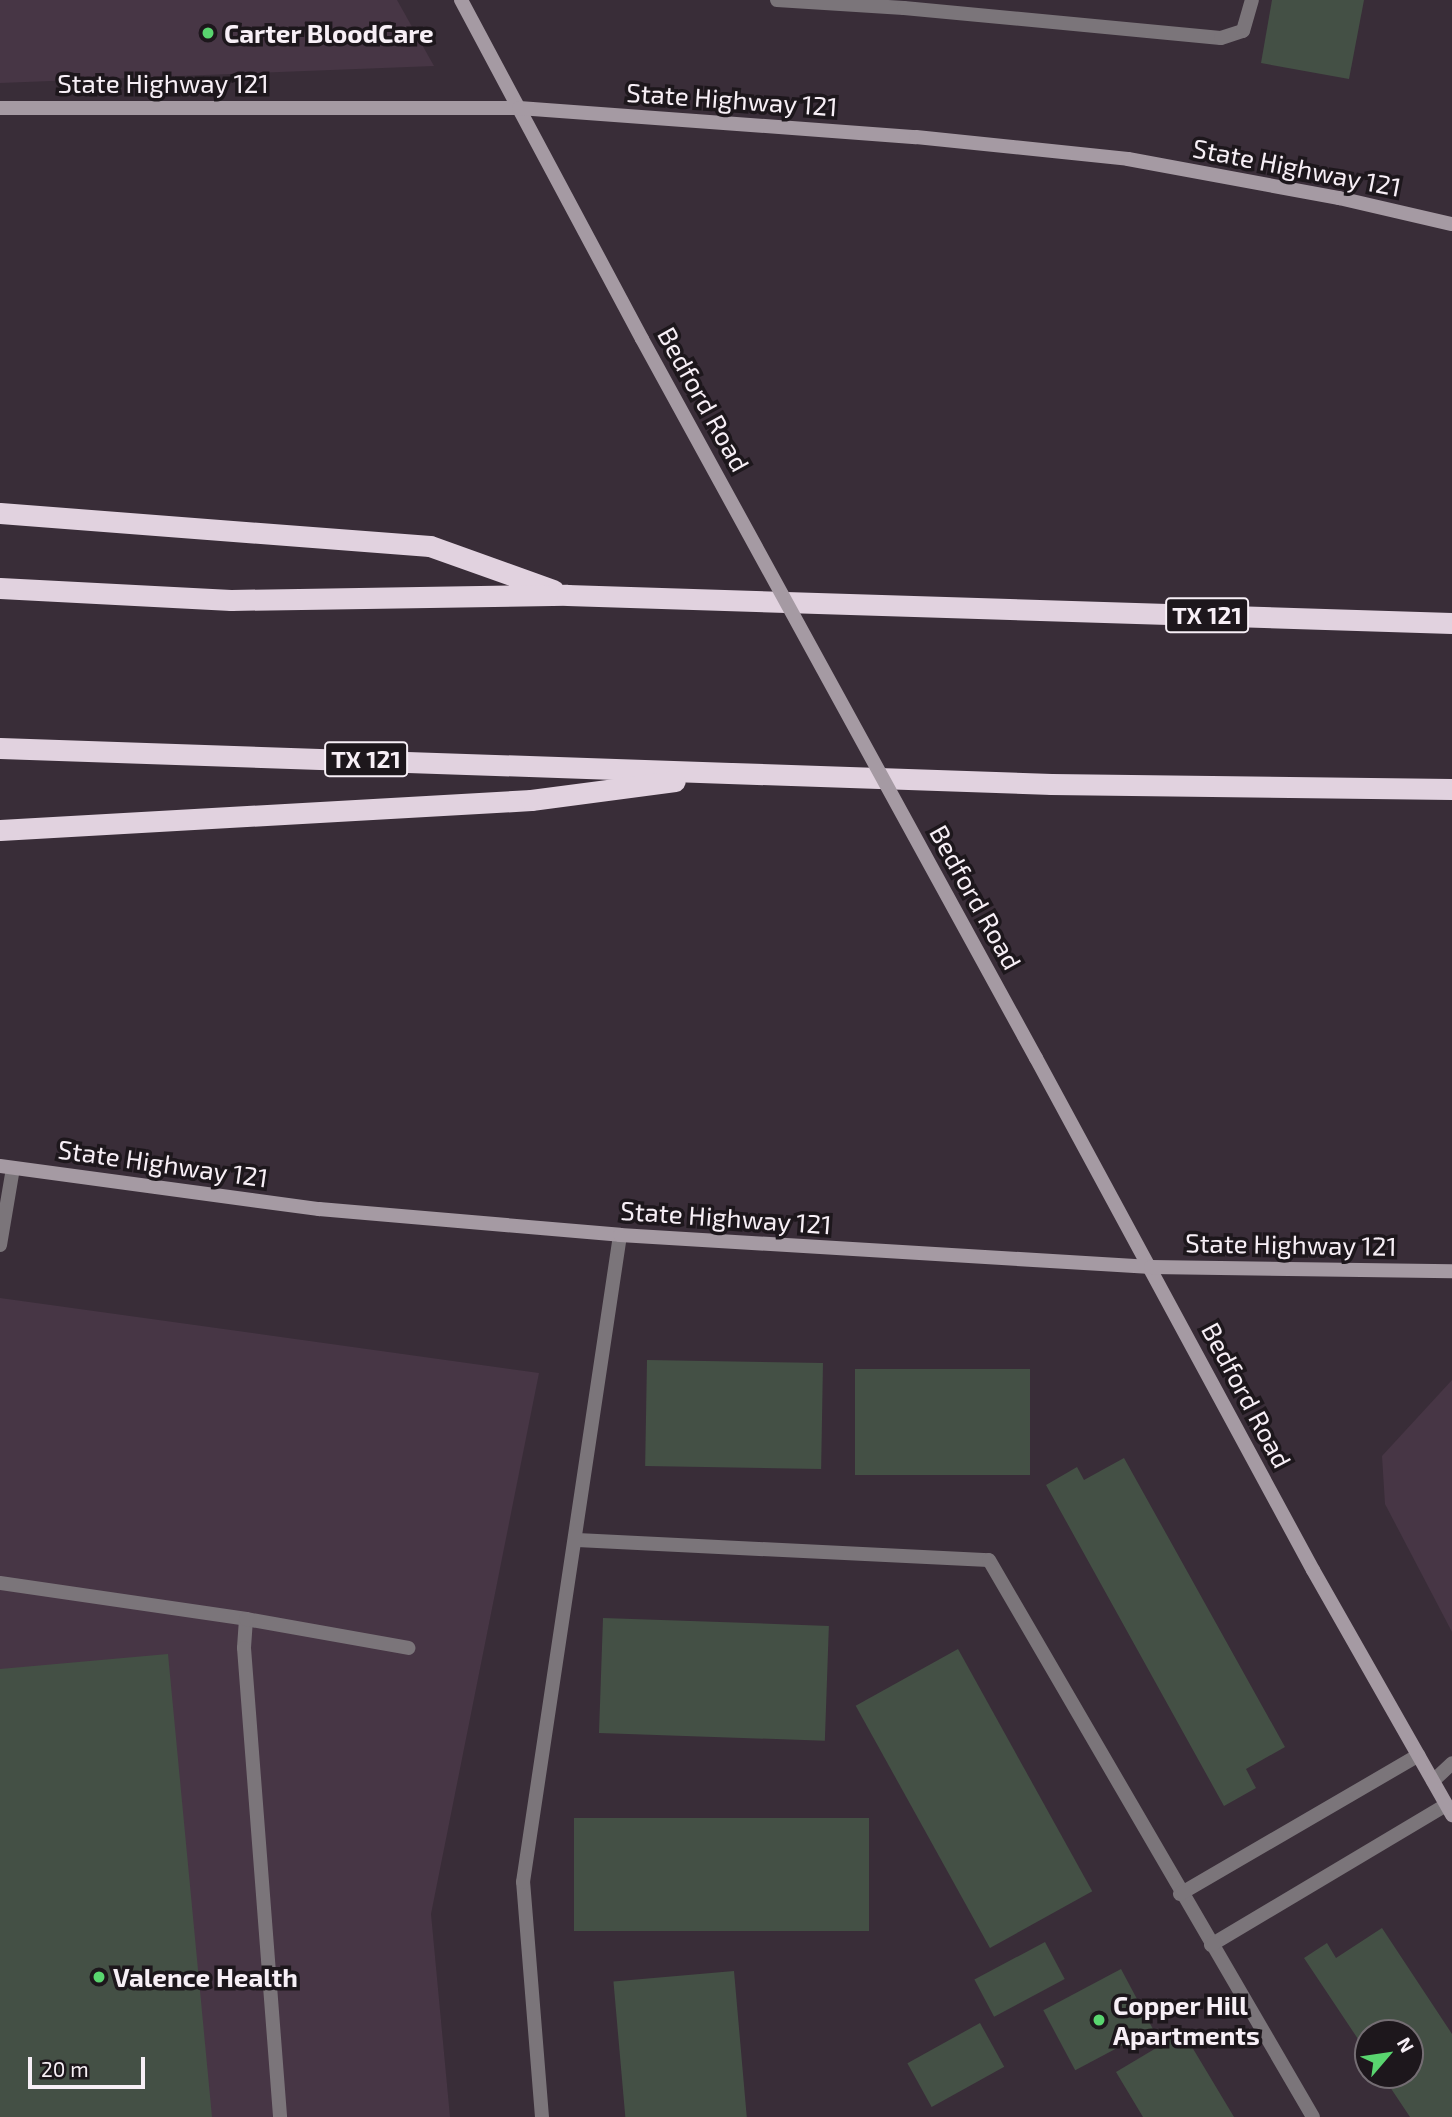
<!DOCTYPE html>
<html>
<head>
<meta charset="utf-8">
<style>
  body { margin:0 }
  #map { position:relative; width:1452px; height:2117px; overflow:hidden; background:#392d38; font-family:"Exo 2",sans-serif }
  div>[style] { position:absolute }
  .built>* { inset:0; background:#473645 }
  .building>* { inset:0; background:#445045; transform-origin:0 0 }
  .service>* { height:14px; margin:-7px; padding:0 7px; transform-origin:7px; border-radius:7px; background:#7b757a }
  .secondary>* { height:14px; margin:-7px; padding:0 7px; transform-origin:7px; border-radius:7px; background:#a59aa3 }
  .motorway>* { height:21px; margin:-10.5px; padding:0 10.5px; transform-origin:10.5px; border-radius:10.5px; background:#e1d2df }
  .secondary-bridge>* { height:14px; margin:-7px; padding:0 7px; transform-origin:7px; border-radius:7px; background:#a59aa3 }
  .dots>* { width:19px; height:19px; translate:-50% -50%; box-sizing:border-box; border:4px solid #1d171c; border-radius:50% }
  span { translate:-50% -50%; white-space:nowrap; text-align:center; line-height:1.15; -webkit-text-stroke:7px #1d171c; paint-order:stroke }
  .shield-label span { padding:2px 5px; background:#1d171c; border:2px solid; border-radius:5px; -webkit-text-stroke-width:0 }
  .shield-label { font-size:24px; color:#f7eff6; font-weight:700 }
  .poi-label { font-size:26px; color:#f7eff6; font-weight:700 }
  .left { translate:0 -50%; text-align:left }
  .street-label { font-size:26px; color:#f7eff6 }
  .north { position:absolute; left:1354px; top:2019px; width:70px; height:70px; box-sizing:border-box; background:#1d171c; border:2px solid #746d73; border-radius:50%; rotate:61deg; font-size:19px; font-weight:700; line-height:28px; text-align:center; color:#f7eff6 }
  .north::after { content:''; display:block; margin:auto; width:24px; height:32px; background:#59d56f; clip-path:polygon(50% 0,100% 100%,50% 72%,0 100%) }
  .scale { position:absolute; left:28px; top:2057px; width:117px; height:32px; box-sizing:border-box; border:4px solid #f7eff6; border-top:0; padding-left:9px; font-size:21px; line-height:24px; white-space:nowrap; color:#f7eff6; -webkit-text-stroke:5px #1d171c; paint-order:stroke }
</style>
</head>
<body>
<div id="map">
  <div class="built">
    <div style="clip-path:polygon(0 0,397px 0,434px 66px,0 83px)"></div>
    <div style="clip-path:polygon(0 1298px,539px 1373px,431px 1914px,450px 2117px,0 2117px)"></div>
    <div style="clip-path:polygon(1452px 1380px,1452px 1632px,1385px 1504px,1382px 1456px)"></div>
  </div>
  <div class="building">
    <div style="clip-path:polygon(1272px 0,1364px 0,1349px 79px,1261px 63px)"></div>
    <div style="left:647px;top:1360px;width:176px;height:106px;rotate:1deg"></div>
    <div style="left:855px;top:1369px;width:175px;height:106px"></div>
    <div style="clip-path:polygon(1124px 1458px,1285px 1747px,1246px 1769px,1256px 1788px,1224px 1806px,1046px 1485px,1077px 1467px,1084px 1480px)"></div>
    <div style="left:603px;top:1618px;width:226px;height:115px;rotate:2deg"></div>
    <div style="left:958px;top:1649px;width:277px;height:117px;rotate:61deg"></div>
    <div style="clip-path:polygon(168px 1654px,212px 2117px,0 2117px,0 1669px)"></div>
    <div style="left:574px;top:1818px;width:295px;height:113px"></div>
    <div style="clip-path:polygon(1382px 1928px,1452px 2034px,1452px 2117px,1410px 2117px,1382px 2075px,1410px 2075px,1410px 2033px,1368px 2033px,1368px 2054px,1304px 1958px,1327px 1943px,1336px 1958px)"></div>
    <div style="left:1045px;top:1942px;width:42px;height:80px;rotate:62deg"></div>
    <div style="left:1121px;top:1969px;width:68px;height:88px;rotate:62deg"></div>
    <div style="left:734px;top:1971px;width:147px;height:121px;rotate:85deg"></div>
    <div style="left:980px;top:2023px;width:50px;height:83px;rotate:61deg"></div>
    <div style="clip-path:polygon(1183px 2032px,1234px 2117px,1143px 2117px,1116px 2072px)"></div>
  </div>
  <div class="service">
    <div style="left:777px;top:0;width:127px;rotate:3.6deg"></div>
    <div style="left:904px;top:8px;width:318px;rotate:5.4deg"></div>
    <div style="left:1221px;top:38px;width:23px;rotate:-18deg"></div>
    <div style="left:1243px;top:31px;width:32px;rotate:-74deg"></div>
    <div style="left:0;top:1245px;width:78px;rotate:-80.4deg"></div>
    <div style="left:577px;top:1540px;width:412px;rotate:2.8deg"></div>
    <div style="left:989px;top:1560px;width:644px;rotate:59.81deg"></div>
    <div style="left:0;top:1583px;width:249px;rotate:8.3deg"></div>
    <div style="left:246px;top:1619px;width:29px;rotate:94deg"></div>
    <div style="left:244px;top:1648px;width:470px;rotate:85.6deg"></div>
    <div style="left:246px;top:1619px;width:165px;rotate:10.1deg"></div>
    <div style="left:1433px;top:1781px;width:26px;rotate:-43deg"></div>
    <div style="left:1180px;top:1894px;width:276px;rotate:-30.2deg"></div>
    <div style="left:1211px;top:1945px;width:274px;rotate:-30.8deg"></div>
    <div style="left:542px;top:2117px;width:236px;rotate:-94.6deg"></div>
    <div style="left:523px;top:1882px;width:654px;rotate:-81.47deg"></div>
  </div>
  <div class="secondary">
    <div style="left:461px;top:0;width:384px;rotate:61.9deg"></div>
    <div style="left:0;top:108px;width:519px"></div>
    <div style="left:519px;top:108px;width:398px;rotate:4.2deg"></div>
    <div style="left:916px;top:137px;width:213px;rotate:5.9deg"></div>
    <div style="left:1128px;top:159px;width:215px;rotate:10.5deg"></div>
    <div style="left:1339px;top:198px;width:116px;rotate:13deg"></div>
    <div style="left:1036px;top:1058px;width:582px;rotate:61.59deg"></div>
    <div style="left:1313px;top:1570px;width:282px;rotate:60.4deg"></div>
    <div style="left:0;top:1166px;width:322px;rotate:7.7deg"></div>
    <div style="left:319px;top:1209px;width:302px;rotate:4.9deg"></div>
    <div style="left:620px;top:1235px;width:532px;rotate:3.45deg"></div>
    <div style="left:1151px;top:1267px;width:301px;rotate:0.8deg"></div>
  </div>
  <div class="motorway">
    <div style="left:0;top:513px;width:431px;rotate:4.4deg"></div>
    <div style="left:430px;top:546px;width:131px;rotate:19.7deg"></div>
    <div style="left:0;top:588px;width:231px;rotate:3deg"></div>
    <div style="left:231px;top:600px;width:336px;rotate:-0.9deg"></div>
    <div style="left:567px;top:595px;width:885px;rotate:1.81deg"></div>
    <div style="left:0;top:748px;width:1052px;rotate:1.96deg"></div>
    <div style="left:1051px;top:784px;width:401px;rotate:0.7deg"></div>
    <div style="left:0;top:830px;width:532px;rotate:-3.23deg"></div>
    <div style="left:531px;top:800px;width:145px;rotate:-7.5deg"></div>
  </div>
  <div class="secondary-bridge">
    <div style="left:642px;top:339px;width:820px;rotate:61.28deg"></div>
  </div>
  <div class="dots">
    <div style="left:208px;top:33px;background:#59d56f"></div>
    <div style="left:99px;top:1977px;background:#59d56f"></div>
    <div style="left:1099px;top:2020px;background:#59d56f"></div>
  </div>
  <div class="shield-label">
    <span style="left:1207px;top:615px">TX 121</span>
    <span style="left:366px;top:759px">TX 121</span>
  </div>
  <div class="poi-label">
    <span class="left" style="left:224px;top:33px">Carter BloodCare</span>
    <span class="left" style="left:113px;top:1977px">Valence Health</span>
    <span class="left" style="left:1113px;top:2020px">Copper Hill<br>Apartments</span>
  </div>
  <div class="street-label">
    <span style="left:163px;top:83px">State Highway 121</span>
    <span style="left:732px;top:99px;rotate:4deg">State Highway 121</span>
    <span style="left:1297px;top:167px;rotate:11deg">State Highway 121</span>
    <span style="left:704px;top:399px;rotate:61deg">Bedford Road</span>
    <span style="left:976px;top:897px;rotate:61deg">Bedford Road</span>
    <span style="left:163px;top:1163px;rotate:8deg">State Highway 121</span>
    <span style="left:726px;top:1217px;rotate:4deg">State Highway 121</span>
    <span style="left:1291px;top:1244px;rotate:1deg">State Highway 121</span>
    <span style="left:1247px;top:1395px;rotate:62deg">Bedford Road</span>
  </div>
  <div class="north">N</div>
  <div class="scale">20 m</div>
</div>
</body>
</html>
